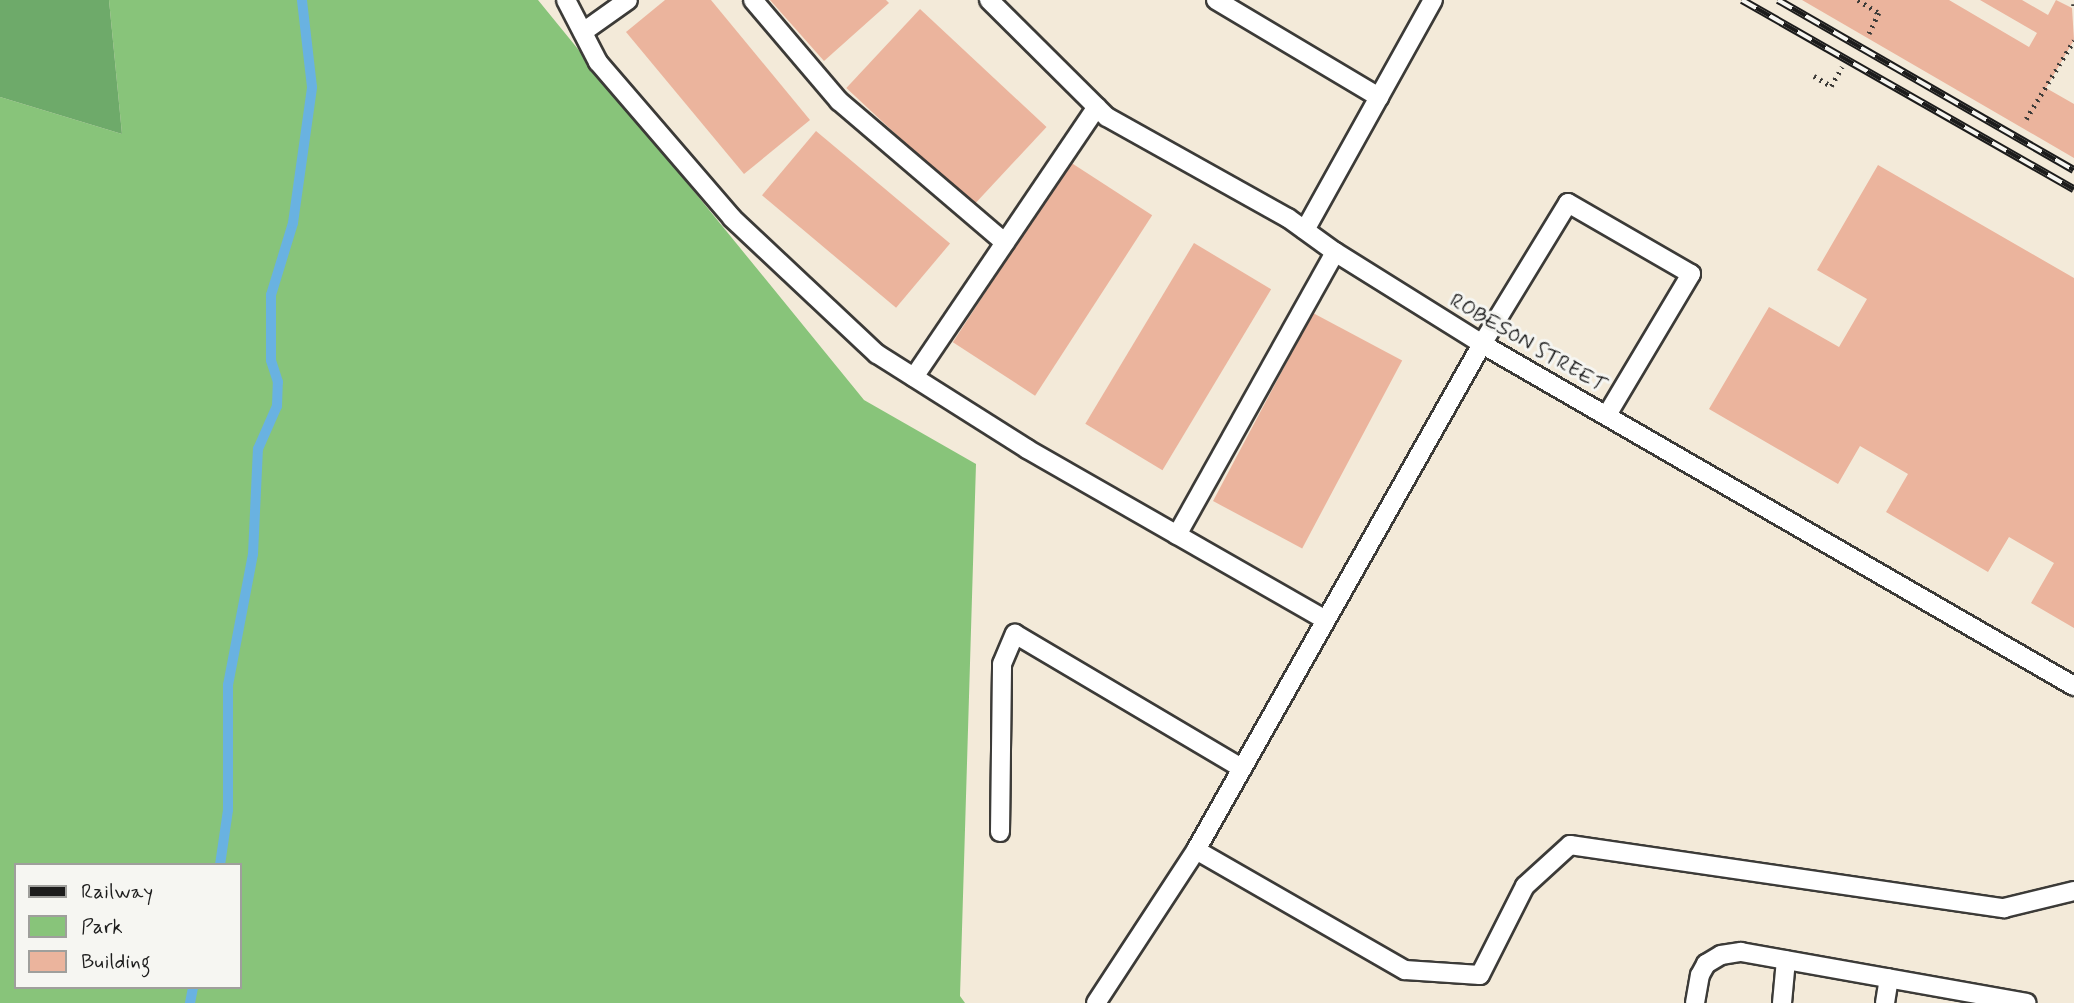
<!DOCTYPE html>
<html>
<head>
<meta charset="utf-8">
<style>
  body { margin:0 }
  #map { position:relative; width:2074px; height:1003px; overflow:hidden; background:#f3ead9; font-family:Mynerve,sans-serif }
  div>[style] { position:absolute }
  .green>* { inset:0; background:#88c47a }
  .forest>* { inset:0; background:#6eaa6a }
  .stream>* { height:10px; margin:-5px; padding:0 5px; transform-origin:5px; border-radius:5px; background:#69b2e1 }
  .building>* { inset:0; background:#ebb49d; transform-origin:0 0 }
  .path>* { height:4.5px; margin-top:-2.25px; transform-origin:0; background:repeating-linear-gradient(90deg,#3c3b38 0 2px,transparent 0 7px) }
  .roads { filter:drop-shadow(2px 0 #3c3b38) drop-shadow(-2px 0 #3c3b38) drop-shadow(0 2px #3c3b38) drop-shadow(0 -2px #3c3b38) }
  .service>* { height:18px; margin:-9px; padding:0 9px; transform-origin:9px; border-radius:9px; background:#fff }
  .rail>* { height:8px; margin-top:-4px; transform-origin:0; background:repeating-linear-gradient(90deg,#f6f6f2 0 16px,#1c1c1c 0 32px); box-sizing:border-box; border-block:2px solid #1c1c1c }
  span { translate:-50% -50%; white-space:nowrap; text-align:center; line-height:1.15; -webkit-text-stroke:6px #f6f6f2; paint-order:stroke }
  .street-label { font-size:21px; color:#1c1c1c }
  .legend { position:absolute; left:14px; top:863px; width:228px; height:126px; box-sizing:border-box; background:#f6f6f2; border:2px solid #9f9f9c; margin:0; padding:9px 12px; list-style:none; font-size:21px; color:#1c1c1c }
  .legend li { display:flex; align-items:center; gap:14px; height:35px }
  .legend b { width:35px; border:2px solid #9f9f9c }
</style>
</head>
<body>
<div id="map">
  <div class="green">
    <div style="clip-path:polygon(evenodd,109px 0,538px 0,864px 400px,976px 464px,960px 996px,965px 1003px,0 1003px,0 97px,122px 134px,109px 0,16px 865px,240px 865px,240px 987px,16px 987px,16px 865px)"></div>
  </div>
  <div class="forest">
    <div style="clip-path:polygon(0 0,109px 0,122px 134px,0 97px)"></div>
  </div>
  <div class="stream">
    <div style="left:220px;top:865px;width:56px;rotate:-81.7deg"></div>
    <div style="left:228px;top:810px;width:125px;rotate:-90deg"></div>
    <div style="left:228px;top:685px;width:133px;rotate:-79.2deg"></div>
    <div style="left:253px;top:554px;width:105px;rotate:-87.3deg"></div>
    <div style="left:258px;top:449px;width:47px;rotate:-66.2deg"></div>
    <div style="left:277px;top:406px;width:24px;rotate:-88deg"></div>
    <div style="left:278px;top:382px;width:23px;rotate:-108deg"></div>
    <div style="left:271px;top:360px;width:65px;rotate:-90deg"></div>
    <div style="left:271px;top:295px;width:75px;rotate:-73deg"></div>
    <div style="left:293px;top:223px;width:137px;rotate:-82deg"></div>
    <div style="left:312px;top:87px;width:88px;rotate:-96.6deg"></div>
    <div style="left:190px;top:1003px;width:16px;rotate:-79deg"></div>
  </div>
  <div class="building">
    <div style="clip-path:polygon(665px 0,711px 0,810px 120px,744px 174px,626px 32px)"></div>
    <div style="clip-path:polygon(770px 0,886px 0,889px 3px,824px 61px)"></div>
    <div style="clip-path:polygon(1802px 0,1949px 0,2029px 47px,2037px 33px,1980px 0,2022px 0,2048px 15px,2056px 0,2072px 8px,2074px 40px,2046px 88px,2074px 104px,2074px 158px)"></div>
    <div style="left:920px;top:9px;width:173px;height:108px;rotate:43deg"></div>
    <div style="left:816px;top:131px;width:175px;height:84px;rotate:40deg"></div>
    <div style="left:1070px;top:162px;width:98px;height:215px;rotate:33deg"></div>
    <div style="clip-path:polygon(1878px 165px,2074px 278px,2074px 628px,2031px 603px,2054px 563px,2009px 537px,1988px 572px,1886px 512px,1908px 474px,1860px 446px,1838px 484px,1709px 409px,1769px 307px,1839px 347px,1867px 299px,1817px 270px)"></div>
    <div style="left:1194px;top:243px;width:90px;height:211px;rotate:31deg"></div>
    <div style="left:1313px;top:313px;width:101px;height:213px;rotate:28deg"></div>
  </div>
  <div class="path">
    <div style="left:1858px;top:0;width:25px;rotate:32deg"></div>
    <div style="left:1879px;top:13px;width:23px;rotate:115deg"></div>
    <div style="left:2074px;top:4px;width:5px;rotate:90deg"></div>
    <div style="left:1814px;top:76px;width:20px;rotate:30deg"></div>
    <div style="left:1831px;top:86px;width:22px;rotate:-60deg"></div>
    <div style="left:2026px;top:119px;width:92px;rotate:-58.7deg"></div>
  </div>
  <div class="roads">
    <div class="service">
      <div style="left:566px;top:0;width:70px;rotate:62.7deg"></div>
      <div style="left:598px;top:62px;width:206px;rotate:49.3deg"></div>
      <div style="left:732px;top:218px;width:199px;rotate:43.2deg"></div>
      <div style="left:877px;top:354px;width:178px;rotate:32.3deg"></div>
      <div style="left:1027px;top:449px;width:344px;rotate:29.8deg"></div>
      <div style="left:753px;top:0;width:133px;rotate:49.6deg"></div>
      <div style="left:839px;top:101px;width:218px;rotate:40.5deg"></div>
      <div style="left:989px;top:0;width:166px;rotate:44.8deg"></div>
      <div style="left:1107px;top:117px;width:207px;rotate:29.2deg"></div>
      <div style="left:1288px;top:218px;width:58px;rotate:35.9deg"></div>
      <div style="left:1335px;top:252px;width:173px;rotate:32deg"></div>
      <div style="left:1482px;top:344px;width:684px;rotate:30.02deg"></div>
      <div style="left:1216px;top:0;width:190px;rotate:30.8deg"></div>
      <div style="left:583px;top:32px;width:55px;rotate:-35.4deg"></div>
      <div style="left:1305px;top:230px;width:263px;rotate:-60.9deg"></div>
      <div style="left:914px;top:377px;width:326px;rotate:-55.9deg"></div>
      <div style="left:1177px;top:535px;width:324px;rotate:-60.8deg"></div>
      <div style="left:1000px;top:832px;width:168px;rotate:-89.3deg"></div>
      <div style="left:1002px;top:664px;width:33px;rotate:-67deg"></div>
      <div style="left:1015px;top:634px;width:264px;rotate:30.6deg"></div>
      <div style="left:1196px;top:850px;width:581px;rotate:-60.52deg"></div>
      <div style="left:1482px;top:344px;width:165px;rotate:-58.6deg"></div>
      <div style="left:1568px;top:203px;width:142px;rotate:30deg"></div>
      <div style="left:1691px;top:274px;width:164px;rotate:120.8deg"></div>
      <div style="left:1096px;top:1003px;width:183px;rotate:-56.8deg"></div>
      <div style="left:1196px;top:850px;width:241px;rotate:29.9deg"></div>
      <div style="left:1405px;top:970px;width:75px;rotate:3.8deg"></div>
      <div style="left:1480px;top:975px;width:100px;rotate:-63.2deg"></div>
      <div style="left:1525px;top:886px;width:61px;rotate:-42.3deg"></div>
      <div style="left:1570px;top:845px;width:439px;rotate:8.3deg"></div>
      <div style="left:2004px;top:908px;width:72px;rotate:-13.7deg"></div>
      <div style="left:1695px;top:1003px;width:28px;rotate:-80deg"></div>
      <div style="left:1700px;top:975px;width:13px;rotate:-61deg"></div>
      <div style="left:1706px;top:964px;width:17px;rotate:-31deg"></div>
      <div style="left:1721px;top:955px;width:20px;rotate:-9deg"></div>
      <div style="left:1741px;top:952px;width:290px;rotate:10.1deg"></div>
      <div style="left:1782px;top:1003px;width:43px;rotate:-84.7deg"></div>
      <div style="left:1885px;top:1003px;width:25px;rotate:-81deg"></div>
    </div>
  </div>
  <div class="rail">
    <div style="left:1742px;top:0;width:382px;rotate:29.7deg"></div>
    <div style="left:1778px;top:0;width:341px;rotate:29.9deg"></div>
  </div>
  <div class="street-label">
    <span style="left:1528px;top:343px;rotate:30deg">ROBESON STREET</span>
  </div>
  <ul class="legend">
  <li><b style="height:9px;background:#1c1c1c"></b>Railway</li>
  <li><b style="height:19px;background:#88c47a"></b>Park</li>
  <li><b style="height:19px;background:#ebb49d"></b>Building</li>
  </ul>
</div>
</body>
</html>
